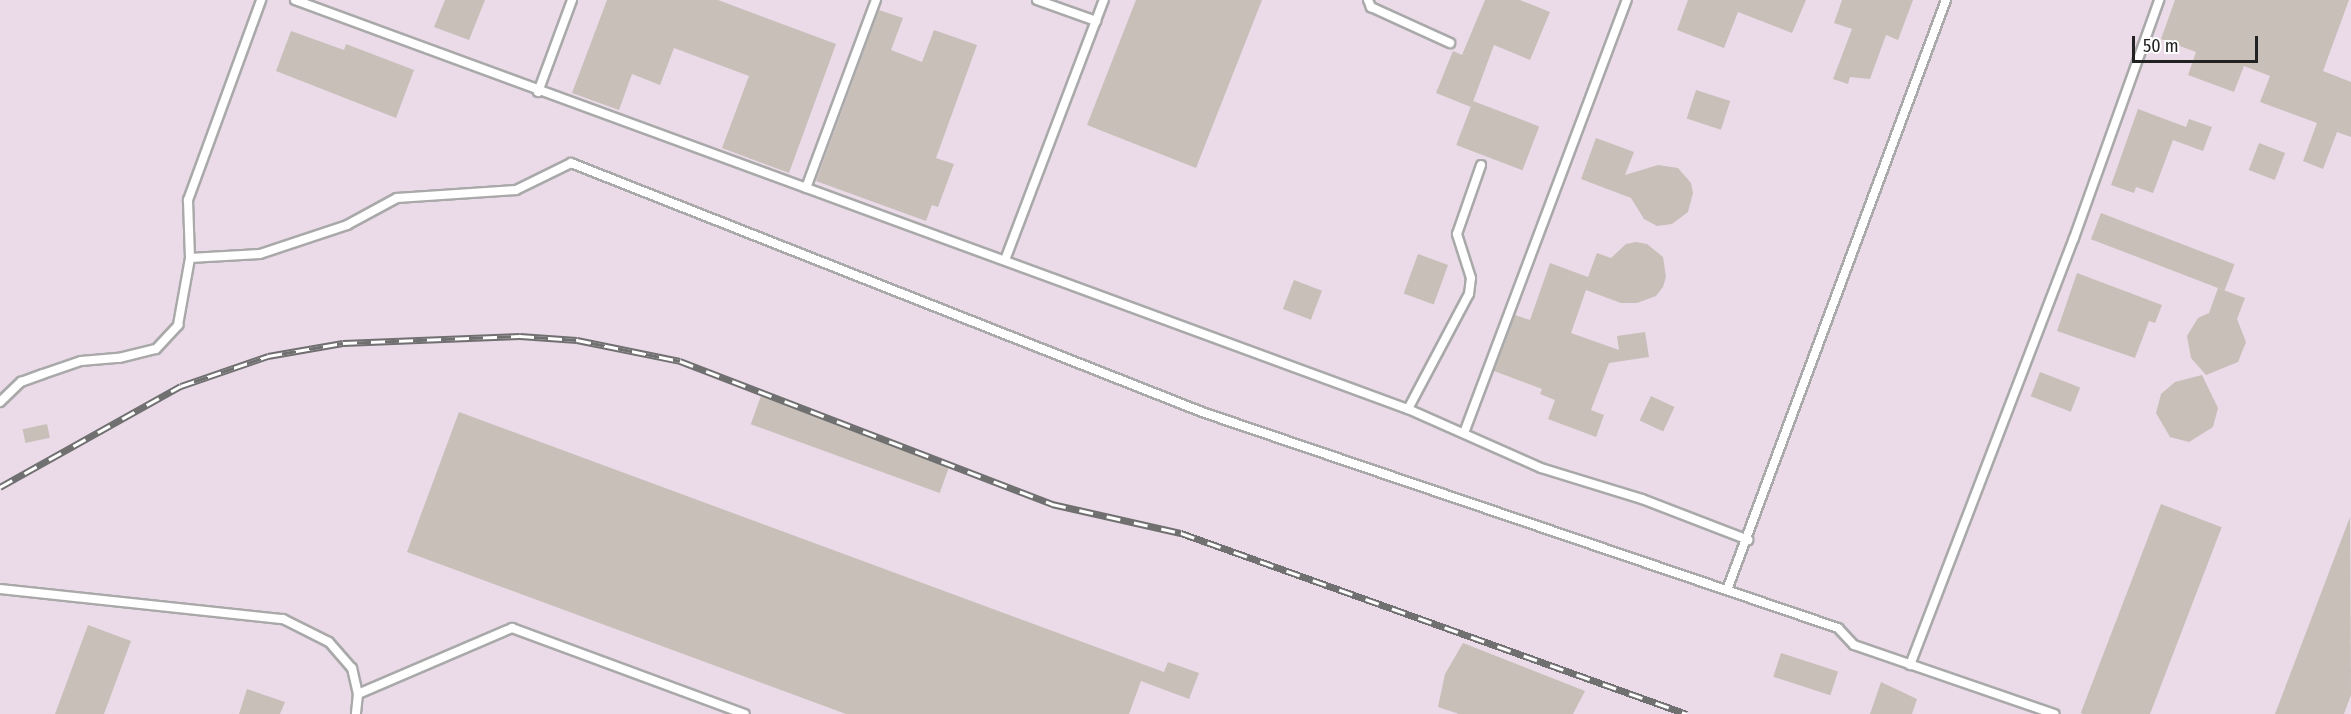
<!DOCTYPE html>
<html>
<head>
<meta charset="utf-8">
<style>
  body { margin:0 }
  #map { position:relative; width:2351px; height:714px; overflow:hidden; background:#f2efe9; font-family:"Fira Sans Condensed",sans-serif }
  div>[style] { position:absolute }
  .industrial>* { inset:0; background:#ebdbe8; transform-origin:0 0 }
  .building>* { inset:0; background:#c7bfb8; transform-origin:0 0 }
  .roads { filter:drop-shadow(2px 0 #a9a9a9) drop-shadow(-2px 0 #a9a9a9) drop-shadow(0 2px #a9a9a9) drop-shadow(0 -2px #a9a9a9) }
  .service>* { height:8px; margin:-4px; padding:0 4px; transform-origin:4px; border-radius:4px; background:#fff }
  .rail>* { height:7px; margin-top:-3.5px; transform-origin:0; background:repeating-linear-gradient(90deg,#fff 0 14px,#707070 0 28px); box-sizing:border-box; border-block:2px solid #707070 }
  span { translate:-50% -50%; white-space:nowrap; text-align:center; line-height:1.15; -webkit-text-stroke:4.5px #fff; paint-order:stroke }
  .scale { position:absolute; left:2132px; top:36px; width:126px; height:27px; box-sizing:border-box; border:3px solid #222; border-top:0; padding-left:8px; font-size:18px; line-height:21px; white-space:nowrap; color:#222; -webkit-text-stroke:4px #fff; paint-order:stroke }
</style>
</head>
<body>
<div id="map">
  <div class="industrial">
    <div style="left:0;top:0;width:2351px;height:714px"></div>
  </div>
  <div class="building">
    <div style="clip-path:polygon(445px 0,485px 0,469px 40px,434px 27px)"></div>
    <div style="clip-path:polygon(607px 0,718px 0,836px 44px,789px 173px,722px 148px,749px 76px,674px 48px,660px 85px,632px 74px,619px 110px,572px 93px)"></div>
    <div style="clip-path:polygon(1136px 0,1262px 0,1196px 168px,1087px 125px)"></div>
    <div style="clip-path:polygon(1485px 0,1520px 0,1550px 12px,1530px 60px,1494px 45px,1471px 107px,1436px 93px,1453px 51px,1462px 55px)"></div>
    <div style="clip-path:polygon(1688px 0,1806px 0,1792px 33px,1738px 12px,1724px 48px,1677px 30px)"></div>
    <div style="clip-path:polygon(1842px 0,1913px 0,1898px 40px,1886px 35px,1870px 79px,1850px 77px,1848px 84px,1833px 79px,1852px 29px,1834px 23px)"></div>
    <div style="clip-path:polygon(2175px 0,2349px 0,2323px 71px,2351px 82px,2351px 137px,2337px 132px,2323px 169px,2303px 161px,2317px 123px,2260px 102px,2270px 76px,2244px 66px,2234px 92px,2188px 75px,2196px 52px,2161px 39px)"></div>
    <div style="clip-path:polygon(879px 10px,903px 18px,891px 50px,922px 62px,934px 30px,977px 45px,936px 158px,954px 164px,938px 207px,932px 205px,926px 221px,816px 181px)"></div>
    <div style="clip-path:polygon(291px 31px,344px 50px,346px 44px,414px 70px,396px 118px,276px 71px)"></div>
    <div style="left:1696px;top:90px;width:36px;height:30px;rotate:18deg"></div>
    <div style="left:1473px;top:101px;width:71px;height:47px;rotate:21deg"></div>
    <div style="clip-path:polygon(2138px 109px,2186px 127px,2189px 119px,2212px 127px,2203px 151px,2173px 140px,2153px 193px,2136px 187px,2134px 193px,2111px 185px)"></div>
    <div style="clip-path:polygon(1596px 138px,1634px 152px,1625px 175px,1658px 165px,1678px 168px,1691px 183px,1693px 193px,1688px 212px,1672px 224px,1657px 226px,1644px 219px,1631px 198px,1581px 179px)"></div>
    <div style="left:2259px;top:143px;width:28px;height:29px;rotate:21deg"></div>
    <div style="left:2101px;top:213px;width:143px;height:28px;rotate:21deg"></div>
    <div style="clip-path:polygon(1636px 242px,1647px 244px,1663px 257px,1666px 277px,1663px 287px,1656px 296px,1637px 303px,1621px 303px,1586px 290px,1571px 333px,1619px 350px,1617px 336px,1645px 332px,1649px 357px,1609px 363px,1591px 410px,1604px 415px,1596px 437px,1548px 419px,1555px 400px,1540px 394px,1542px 389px,1494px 371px,1515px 315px,1530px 320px,1550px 263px,1588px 277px,1597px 253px,1611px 258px,1626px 244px)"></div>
    <div style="left:1418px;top:254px;width:32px;height:42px;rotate:20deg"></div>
    <div style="clip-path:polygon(2077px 273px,2162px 305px,2155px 323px,2149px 321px,2135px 358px,2057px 331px)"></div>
    <div style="left:1294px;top:280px;width:30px;height:31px;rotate:21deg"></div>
    <div style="clip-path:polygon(2218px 288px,2245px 298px,2237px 319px,2246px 342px,2238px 362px,2206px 375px,2191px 358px,2187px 336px,2198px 318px,2209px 313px)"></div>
    <div style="left:2040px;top:372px;width:43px;height:26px;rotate:21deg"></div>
    <div style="clip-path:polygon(2202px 375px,2218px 408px,2213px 427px,2189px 442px,2170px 437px,2156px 413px,2161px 394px,2175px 382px)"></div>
    <div style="left:761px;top:396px;width:201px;height:30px;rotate:20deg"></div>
    <div style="left:1651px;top:396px;width:26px;height:27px;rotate:25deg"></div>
    <div style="clip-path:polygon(459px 412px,1164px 672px,1168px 662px,1199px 673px,1189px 699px,1141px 681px,1129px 714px,846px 714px,407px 552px)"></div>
    <div style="left:47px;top:424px;width:14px;height:25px;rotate:78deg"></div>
    <div style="left:2161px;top:504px;width:65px;height:224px;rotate:21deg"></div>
    <div style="clip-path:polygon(2350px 517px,2351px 695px,2344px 714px,2275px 714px)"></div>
    <div style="clip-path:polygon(88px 625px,131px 641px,104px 714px,55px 714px)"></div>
    <div style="clip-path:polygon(1463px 643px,1585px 691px,1573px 714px,1459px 714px,1438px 707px,1445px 674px)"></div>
    <div style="left:1781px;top:653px;width:60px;height:25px;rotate:18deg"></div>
    <div style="clip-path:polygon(1881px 682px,1917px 699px,1912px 714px,1870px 714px)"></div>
    <div style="clip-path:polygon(247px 689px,285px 702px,280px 714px,239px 714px)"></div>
  </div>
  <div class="roads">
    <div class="service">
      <div style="left:295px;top:0;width:1186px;rotate:20.18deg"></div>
      <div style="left:1408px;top:409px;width:145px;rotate:23.9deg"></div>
      <div style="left:1541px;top:468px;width:106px;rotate:17.1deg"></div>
      <div style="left:1642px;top:499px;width:114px;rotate:21.1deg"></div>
      <div style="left:1037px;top:0;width:63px;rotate:19.6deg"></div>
      <div style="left:1368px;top:0;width:8px;rotate:67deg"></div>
      <div style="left:1371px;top:7px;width:87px;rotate:24.5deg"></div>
      <div style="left:538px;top:92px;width:98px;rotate:-69.7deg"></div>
      <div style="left:806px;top:188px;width:201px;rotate:-69.6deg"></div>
      <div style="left:190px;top:258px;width:70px;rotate:-3.3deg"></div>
      <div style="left:260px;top:254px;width:92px;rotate:-18.4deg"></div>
      <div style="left:347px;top:225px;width:57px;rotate:-28.4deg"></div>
      <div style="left:397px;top:198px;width:119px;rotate:-3.8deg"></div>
      <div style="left:516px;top:190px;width:61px;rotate:-26.1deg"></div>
      <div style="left:571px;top:163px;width:678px;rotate:21.53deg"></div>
      <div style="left:1202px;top:412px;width:672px;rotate:18.76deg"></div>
      <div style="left:1838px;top:628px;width:23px;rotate:47deg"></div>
      <div style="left:1854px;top:645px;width:212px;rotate:19deg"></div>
      <div style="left:1005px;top:260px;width:278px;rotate:-69.2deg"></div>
      <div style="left:0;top:402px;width:29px;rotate:-44deg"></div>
      <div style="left:21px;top:382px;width:23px;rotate:-20deg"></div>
      <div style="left:43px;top:374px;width:40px;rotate:-18.9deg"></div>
      <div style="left:81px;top:361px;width:38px;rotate:-5deg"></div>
      <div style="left:119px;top:358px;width:38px;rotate:-14deg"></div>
      <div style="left:156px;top:349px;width:33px;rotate:-47deg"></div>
      <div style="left:178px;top:325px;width:68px;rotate:-79.8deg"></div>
      <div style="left:190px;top:258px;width:58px;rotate:-92deg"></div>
      <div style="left:188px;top:200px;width:213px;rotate:-69.9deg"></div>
      <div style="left:1408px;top:409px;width:130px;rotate:-62.1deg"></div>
      <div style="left:1469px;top:294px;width:16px;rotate:-83deg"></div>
      <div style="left:1471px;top:278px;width:46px;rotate:-107.7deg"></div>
      <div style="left:1457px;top:234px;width:73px;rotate:-70.8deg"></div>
      <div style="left:1464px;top:433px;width:463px;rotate:-69.4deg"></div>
      <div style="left:0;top:589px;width:285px;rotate:6.1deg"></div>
      <div style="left:283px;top:619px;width:51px;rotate:26.6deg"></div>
      <div style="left:329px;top:642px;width:35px;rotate:49deg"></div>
      <div style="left:352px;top:668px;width:27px;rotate:77deg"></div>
      <div style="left:358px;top:694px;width:20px;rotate:96deg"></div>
      <div style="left:1727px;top:590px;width:629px;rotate:-69.64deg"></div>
      <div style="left:1910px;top:665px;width:457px;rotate:-69deg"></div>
      <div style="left:2074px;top:238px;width:253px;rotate:-70.3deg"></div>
      <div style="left:358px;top:694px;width:168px;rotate:-23.2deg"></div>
      <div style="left:512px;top:628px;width:248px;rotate:20.3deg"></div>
    </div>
  </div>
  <div class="rail">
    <div style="left:0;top:487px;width:207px;rotate:-29.2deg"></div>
    <div style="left:181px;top:386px;width:92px;rotate:-19deg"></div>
    <div style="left:268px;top:356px;width:76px;rotate:-9.8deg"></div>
    <div style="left:343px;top:343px;width:177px;rotate:-2.3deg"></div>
    <div style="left:520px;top:336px;width:57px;rotate:4deg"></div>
    <div style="left:577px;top:340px;width:105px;rotate:11.5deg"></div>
    <div style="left:680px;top:361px;width:399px;rotate:21deg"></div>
    <div style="left:1052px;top:504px;width:132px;rotate:12.7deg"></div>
    <div style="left:1181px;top:533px;width:537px;rotate:19.68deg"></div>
  </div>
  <div class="scale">50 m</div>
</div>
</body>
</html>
